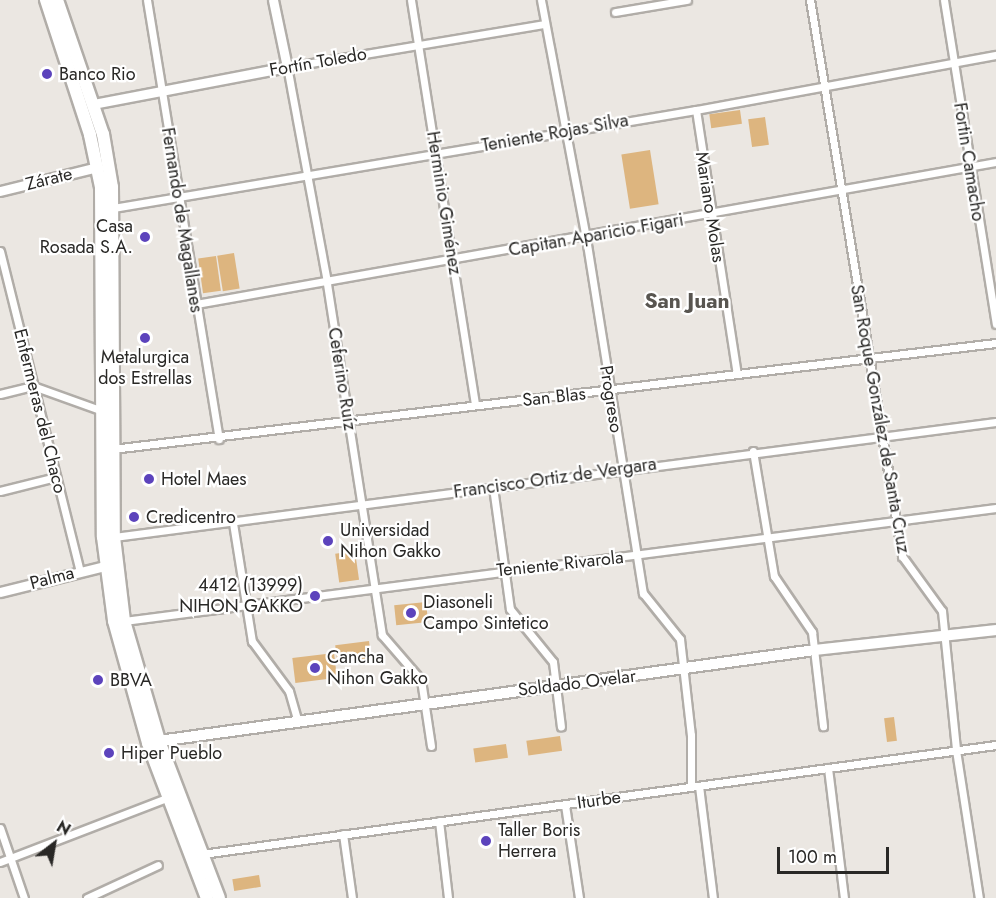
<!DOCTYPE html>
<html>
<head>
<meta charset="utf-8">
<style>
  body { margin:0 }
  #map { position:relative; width:996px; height:898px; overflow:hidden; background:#ebe7e2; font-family:Jost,sans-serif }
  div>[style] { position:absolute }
  .green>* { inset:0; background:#ddb57f; transform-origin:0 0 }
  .roads { filter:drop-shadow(2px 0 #b1ada8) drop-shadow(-2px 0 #b1ada8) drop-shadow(0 2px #b1ada8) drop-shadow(0 -2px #b1ada8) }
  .minor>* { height:7px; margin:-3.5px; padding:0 3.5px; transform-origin:3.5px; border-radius:3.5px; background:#fff }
  .tertiary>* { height:9px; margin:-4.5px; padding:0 4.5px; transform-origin:4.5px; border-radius:4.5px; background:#fff }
  .secondary>* { height:10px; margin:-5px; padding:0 5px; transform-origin:5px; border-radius:5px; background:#fff }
  .trunk>* { height:12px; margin:-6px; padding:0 6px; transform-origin:6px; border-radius:6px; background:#fff }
  .dots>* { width:16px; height:16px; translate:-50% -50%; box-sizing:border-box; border:3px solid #fff; border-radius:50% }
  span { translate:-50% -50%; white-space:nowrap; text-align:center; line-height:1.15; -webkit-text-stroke:4.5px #fff; paint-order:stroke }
  .street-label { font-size:18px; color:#292826 }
  .poi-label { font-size:18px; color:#292826 }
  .left { translate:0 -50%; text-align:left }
  .right { translate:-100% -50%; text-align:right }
  .quarter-label { font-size:21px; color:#585550; font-weight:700 }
  .north { position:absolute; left:24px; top:814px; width:60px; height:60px; -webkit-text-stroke:4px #fff; paint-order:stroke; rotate:31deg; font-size:16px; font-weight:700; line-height:24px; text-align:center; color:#292826 }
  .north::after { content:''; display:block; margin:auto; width:21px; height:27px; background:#292826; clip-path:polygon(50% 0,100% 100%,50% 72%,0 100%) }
  .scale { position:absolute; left:777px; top:847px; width:112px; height:27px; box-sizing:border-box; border:3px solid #292826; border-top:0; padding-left:8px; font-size:18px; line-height:21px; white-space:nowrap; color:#292826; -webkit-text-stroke:4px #fff; paint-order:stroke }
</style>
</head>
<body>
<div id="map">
  <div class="green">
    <div style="left:740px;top:110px;width:14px;height:31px;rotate:82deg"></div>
    <div style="left:765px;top:117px;width:28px;height:17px;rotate:82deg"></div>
    <div style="left:650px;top:150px;width:55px;height:29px;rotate:81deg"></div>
    <div style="left:234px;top:253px;width:36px;height:17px;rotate:81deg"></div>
    <div style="left:216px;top:256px;width:35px;height:18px;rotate:82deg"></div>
    <div style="left:355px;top:551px;width:29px;height:20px;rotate:82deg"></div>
    <div style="left:426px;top:602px;width:20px;height:32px;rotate:84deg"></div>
    <div style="left:369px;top:641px;width:17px;height:34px;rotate:83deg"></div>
    <div style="left:334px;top:653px;width:25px;height:42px;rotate:83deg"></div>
    <div style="left:894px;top:717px;width:24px;height:10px;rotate:83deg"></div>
    <div style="left:560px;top:736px;width:15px;height:34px;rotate:82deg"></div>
    <div style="left:506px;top:744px;width:14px;height:33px;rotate:82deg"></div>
    <div style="left:259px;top:875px;width:12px;height:27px;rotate:81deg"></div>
  </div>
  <div class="roads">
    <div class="minor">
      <div style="left:147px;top:0;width:445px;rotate:80.7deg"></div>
      <div style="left:411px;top:0;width:410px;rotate:81deg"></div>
      <div style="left:541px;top:0;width:242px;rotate:79.3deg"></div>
      <div style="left:586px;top:238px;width:360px;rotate:80.9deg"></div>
      <div style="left:643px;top:593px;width:59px;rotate:51.2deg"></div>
      <div style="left:680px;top:639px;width:97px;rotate:83.5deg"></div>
      <div style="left:691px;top:735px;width:52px;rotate:90deg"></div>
      <div style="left:810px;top:0;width:564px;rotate:80.6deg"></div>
      <div style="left:902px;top:556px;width:68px;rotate:54deg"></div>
      <div style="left:942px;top:611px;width:140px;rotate:84.2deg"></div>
      <div style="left:956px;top:750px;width:150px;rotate:81.2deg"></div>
      <div style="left:944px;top:0;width:328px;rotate:80.9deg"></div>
      <div style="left:615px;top:12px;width:73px;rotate:-9.5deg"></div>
      <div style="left:696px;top:110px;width:267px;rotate:81.2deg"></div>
      <div style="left:113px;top:208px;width:591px;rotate:-9.54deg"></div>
      <div style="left:696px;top:110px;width:305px;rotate:-10.4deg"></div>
      <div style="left:0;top:251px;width:330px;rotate:76deg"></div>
      <div style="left:196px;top:304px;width:813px;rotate:-10.07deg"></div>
      <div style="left:0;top:394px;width:34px;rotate:-14deg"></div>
      <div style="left:33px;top:386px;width:74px;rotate:19.7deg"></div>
      <div style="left:112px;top:449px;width:890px;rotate:-6.84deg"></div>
      <div style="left:753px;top:451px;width:127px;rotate:80.5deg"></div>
      <div style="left:774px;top:576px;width:68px;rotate:55.8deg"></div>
      <div style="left:812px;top:632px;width:95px;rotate:83.3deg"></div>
      <div style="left:493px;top:487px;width:123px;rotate:82.1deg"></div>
      <div style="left:510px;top:609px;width:68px;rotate:50.9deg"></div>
      <div style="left:553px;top:662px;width:65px;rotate:83deg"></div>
      <div style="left:0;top:491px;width:58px;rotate:-14deg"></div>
      <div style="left:233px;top:523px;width:120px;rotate:80.9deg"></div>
      <div style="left:252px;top:641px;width:62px;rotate:53.5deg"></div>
      <div style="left:289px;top:691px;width:29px;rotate:74deg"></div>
      <div style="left:114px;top:537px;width:889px;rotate:-7.43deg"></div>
      <div style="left:124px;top:621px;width:879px;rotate:-7.38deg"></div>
      <div style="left:431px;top:746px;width:67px;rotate:-98.6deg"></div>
      <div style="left:421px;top:680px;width:60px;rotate:-130.9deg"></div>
      <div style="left:382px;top:635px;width:357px;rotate:-98.9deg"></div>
      <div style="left:327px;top:282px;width:219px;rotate:-100.5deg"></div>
      <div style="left:287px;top:67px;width:261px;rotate:-9.5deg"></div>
      <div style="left:828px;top:768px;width:131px;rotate:83deg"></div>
      <div style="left:699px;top:786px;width:113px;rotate:82.9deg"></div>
      <div style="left:565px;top:805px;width:94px;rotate:81.4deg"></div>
      <div style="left:439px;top:821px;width:78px;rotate:83.3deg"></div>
      <div style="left:0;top:828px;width:74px;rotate:71.1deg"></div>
      <div style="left:343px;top:834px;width:65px;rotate:82deg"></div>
      <div style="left:202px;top:854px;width:801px;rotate:-7.82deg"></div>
      <div style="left:0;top:862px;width:179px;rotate:-21deg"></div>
      <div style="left:87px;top:898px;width:78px;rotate:-24.9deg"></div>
    </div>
    <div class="tertiary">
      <div style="left:93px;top:104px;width:197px;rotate:-10.8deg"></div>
      <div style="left:287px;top:67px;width:68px;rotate:-101.8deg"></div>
      <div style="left:0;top:191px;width:101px;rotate:-13.8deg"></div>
      <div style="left:0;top:592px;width:108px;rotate:-13.9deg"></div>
    </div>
    <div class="secondary">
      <div style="left:159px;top:741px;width:662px;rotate:-7.9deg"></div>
      <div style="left:815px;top:650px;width:182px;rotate:-6.3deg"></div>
    </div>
    <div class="trunk">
      <div style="left:46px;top:0;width:142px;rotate:71.9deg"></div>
      <div style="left:90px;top:135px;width:53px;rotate:78.1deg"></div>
      <div style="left:101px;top:187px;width:350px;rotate:89.7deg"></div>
      <div style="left:103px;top:537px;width:85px;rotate:82.5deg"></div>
      <div style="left:114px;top:621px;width:127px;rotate:74.4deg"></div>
      <div style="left:148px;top:743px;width:166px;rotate:69.2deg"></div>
      <div style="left:57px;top:0;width:142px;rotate:71.1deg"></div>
      <div style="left:103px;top:134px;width:54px;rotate:80.4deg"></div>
      <div style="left:112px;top:187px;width:350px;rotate:89.7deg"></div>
      <div style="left:114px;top:537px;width:85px;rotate:83.2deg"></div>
      <div style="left:124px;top:621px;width:125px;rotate:73.7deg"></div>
      <div style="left:159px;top:741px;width:168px;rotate:69.1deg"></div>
    </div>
  </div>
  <div class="dots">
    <div style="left:47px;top:74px;background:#5c43bc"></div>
    <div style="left:145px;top:237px;background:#5c43bc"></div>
    <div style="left:145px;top:338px;background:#5c43bc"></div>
    <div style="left:149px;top:479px;background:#5c43bc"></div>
    <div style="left:134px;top:517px;background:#5c43bc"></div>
    <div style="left:328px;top:541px;background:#5c43bc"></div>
    <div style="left:315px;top:596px;background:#5c43bc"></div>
    <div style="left:411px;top:613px;background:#5c43bc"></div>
    <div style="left:315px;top:668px;background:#5c43bc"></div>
    <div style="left:98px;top:680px;background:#5c43bc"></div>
    <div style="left:109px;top:753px;background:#5c43bc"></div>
    <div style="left:486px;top:841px;background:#5c43bc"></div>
  </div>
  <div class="street-label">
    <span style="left:318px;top:62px;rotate:-10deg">Fortín Toledo</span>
    <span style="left:555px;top:133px;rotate:-10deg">Teniente Rojas Silva</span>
    <span style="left:969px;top:162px;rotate:81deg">Fortin Camacho</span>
    <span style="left:49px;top:179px;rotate:-14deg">Zárate</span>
    <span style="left:444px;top:203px;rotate:81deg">Herminio Giménez</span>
    <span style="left:710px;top:207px;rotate:81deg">Mariano Molas</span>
    <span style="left:182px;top:220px;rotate:81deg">Fernando de Magallanes</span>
    <span style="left:596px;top:235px;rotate:-10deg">Capitan Aparicio Figari</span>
    <span style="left:342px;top:379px;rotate:81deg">Ceferino Ruíz</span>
    <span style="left:554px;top:397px;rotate:-6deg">San Blas</span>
    <span style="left:611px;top:399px;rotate:81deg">Progreso</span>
    <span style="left:40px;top:411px;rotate:76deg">Enfermeras del Chaco</span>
    <span style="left:880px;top:419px;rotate:80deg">San Roque González de Santa Cruz</span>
    <span style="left:555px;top:478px;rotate:-8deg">Francisco Ortiz de Vergara</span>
    <span style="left:560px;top:564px;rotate:-6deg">Teniente Rivarola</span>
    <span style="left:52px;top:578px;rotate:-15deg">Palma</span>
    <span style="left:577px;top:683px;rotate:-7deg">Soldado Ovelar</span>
    <span style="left:599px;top:800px;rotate:-8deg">Iturbe</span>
  </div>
  <div class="poi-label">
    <span class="left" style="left:59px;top:74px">Banco Rio</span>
    <span class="right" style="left:133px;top:237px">Casa<br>Rosada S.A.</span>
    <span style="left:145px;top:368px">Metalurgica<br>dos Estrellas</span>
    <span class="left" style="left:161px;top:479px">Hotel Maes</span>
    <span class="left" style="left:146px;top:517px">Credicentro</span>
    <span class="left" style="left:340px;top:541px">Universidad<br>Nihon Gakko</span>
    <span class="right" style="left:303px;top:596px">4412 (13999)<br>NIHON GAKKO</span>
    <span class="left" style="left:423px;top:613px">Diasoneli<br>Campo Sintetico</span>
    <span class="left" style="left:327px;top:668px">Cancha<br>Nihon Gakko</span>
    <span class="left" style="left:110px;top:680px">BBVA</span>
    <span class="left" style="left:121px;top:753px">Hiper Pueblo</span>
    <span class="left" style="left:498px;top:841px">Taller Boris<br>Herrera</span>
  </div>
  <div class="quarter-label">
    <span style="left:687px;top:301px">San Juan</span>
  </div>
  <div class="north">N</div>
  <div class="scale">100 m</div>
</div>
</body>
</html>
